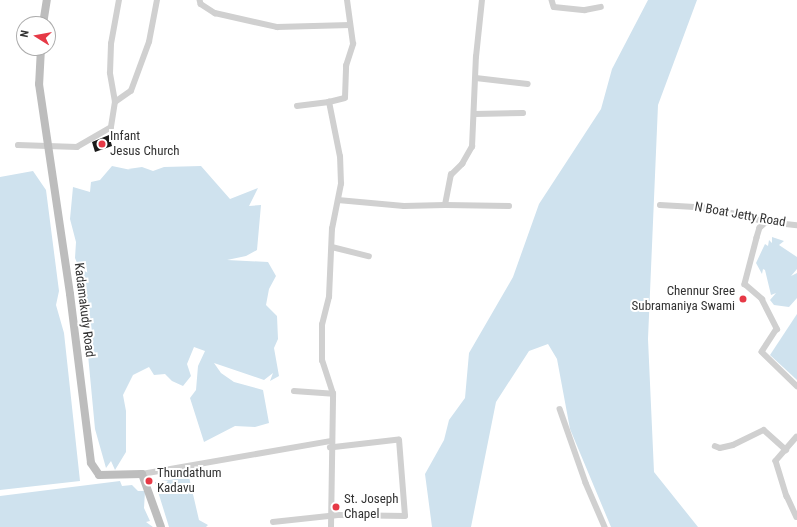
<!DOCTYPE html>
<html>
<head>
<meta charset="utf-8">
<style>
  body { margin:0 }
  #map { position:relative; width:797px; height:527px; overflow:hidden; background:#fff; font-family:"Roboto Condensed",sans-serif }
  div>[style] { position:absolute }
  .water>* { inset:0; background:#cfe2ee }
  .building>* { inset:0; background:#1a1a1a }
  .street>* { height:5.5px; margin:-2.75px; padding:0 2.75px; transform-origin:2.75px; border-radius:2.75px; background:#d0d0d0 }
  .secondary>* { height:8px; margin:-4px; padding:0 4px; transform-origin:4px; border-radius:4px; background:#bdbdbd }
  .dots>* { width:11px; height:11px; translate:-50% -50%; box-sizing:border-box; border:2px solid #fff; border-radius:50% }
  span { translate:-50% -50%; white-space:nowrap; text-align:center; line-height:1.15; -webkit-text-stroke:4px #fff; paint-order:stroke }
  .poi-label { font-size:13px; color:#333 }
  .left { translate:0 -50%; text-align:left }
  .right { translate:-100% -50%; text-align:right }
  .street-label { font-size:13px; color:#333 }
  .north { position:absolute; left:16px; top:16px; width:40px; height:40px; box-sizing:border-box; background:#fff; border:1px solid #adadad; border-radius:50%; rotate:281deg; font-size:11px; font-weight:700; line-height:16px; text-align:center; color:#333 }
  .north::after { content:''; display:block; margin:auto; width:14px; height:18px; background:#e63946; clip-path:polygon(50% 0,100% 100%,50% 72%,0 100%) }
</style>
</head>
<body>
<div id="map">
  <div class="water">
    <div style="clip-path:polygon(648px 0,697px 0,658px 105px,648px 339px,654px 472px,698px 527px,611px 527px,570px 429px,557px 359px,548px 344px,529px 351px,496px 402px,471px 527px,432px 527px,425px 474px,444px 440px,449px 420px,465px 398px,469px 353px,513px 277px,539px 204px,601px 109px,612px 69px)"></div>
    <div style="clip-path:polygon(112px 166px,131px 170px,128px 169px,142px 167px,153px 171px,164px 167px,201px 166px,230px 199px,258px 188px,249px 206px,261px 205px,257px 250px,246px 256px,227px 260px,268px 262px,276px 276px,269px 289px,266px 305px,277px 316px,278px 339px,274px 348px,279px 376px,270px 381px,273px 373px,264px 380px,214px 363px,221px 373px,234px 382px,263px 390px,269px 423px,255px 427px,235px 426px,204px 442px,190px 398px,196px 390px,198px 366px,205px 351px,194px 347px,187px 364px,191px 376px,183px 386px,172px 381px,165px 374px,154px 375px,149px 367px,133px 375px,123px 395px,126px 411px,126px 452px,115px 470px,111px 461px,106px 468px,95px 429px,80px 270px,75px 258px,76px 242px,70px 219px,73px 187px,90px 192px,91px 182px,100px 180px)"></div>
    <div style="clip-path:polygon(33px 171px,46px 190px,59px 291px,56px 305px,64px 333px,80px 481px,0 490px,0 177px)"></div>
    <div style="clip-path:polygon(772px 237px,784px 241px,779px 245px,797px 257px,797px 269px,791px 276px,797px 273px,797px 298px,789px 307px,774px 305px,770px 300px,776px 293px,771px 295px,765px 270px,763px 269px,762px 274px,756px 263px,765px 244px,768px 246px,769px 240px,772px 243px)"></div>
    <div style="clip-path:polygon(797px 314px,797px 380px,770px 355px)"></div>
    <div style="clip-path:polygon(189px 477px,199px 520px,208px 525px,206px 527px,169px 527px,155px 482px)"></div>
    <div style="clip-path:polygon(120px 481px,122px 486px,132px 485px,138px 491px,145px 491px,144px 508px,150px 521px,146px 522px,153px 527px,0 527px,0 496px)"></div>
  </div>
  <div class="building">
    <div style="clip-path:polygon(109px 135px,112px 146px,95px 152px,92px 142px)"></div>
  </div>
  <div class="street">
    <div style="left:200px;top:0;width:4px;rotate:76deg"></div>
    <div style="left:201px;top:4px;width:17px;rotate:33deg"></div>
    <div style="left:215px;top:13px;width:64px;rotate:12.7deg"></div>
    <div style="left:277px;top:27px;width:73px;rotate:-1.6deg"></div>
    <div style="left:552px;top:0;width:7px;rotate:74deg"></div>
    <div style="left:554px;top:7px;width:31px;rotate:6deg"></div>
    <div style="left:585px;top:10px;width:16px;rotate:-11deg"></div>
    <div style="left:476px;top:78px;width:52px;rotate:6.6deg"></div>
    <div style="left:115px;top:102px;width:29px;rotate:-100deg"></div>
    <div style="left:110px;top:73px;width:29px;rotate:-88deg"></div>
    <div style="left:111px;top:44px;width:45px;rotate:-79.7deg"></div>
    <div style="left:297px;top:106px;width:32px;rotate:-7deg"></div>
    <div style="left:475px;top:114px;width:48px;rotate:-1.2deg"></div>
    <div style="left:18px;top:145px;width:59px;rotate:1.9deg"></div>
    <div style="left:77px;top:147px;width:39px;rotate:-30deg"></div>
    <div style="left:111px;top:127px;width:25px;rotate:-81deg"></div>
    <div style="left:115px;top:102px;width:19px;rotate:-35deg"></div>
    <div style="left:131px;top:91px;width:52px;rotate:-69.8deg"></div>
    <div style="left:149px;top:42px;width:43px;rotate:-79.2deg"></div>
    <div style="left:338px;top:200px;width:66px;rotate:5.2deg"></div>
    <div style="left:404px;top:206px;width:41px;rotate:-1.4deg"></div>
    <div style="left:445px;top:205px;width:31px;rotate:-79deg"></div>
    <div style="left:451px;top:175px;width:16px;rotate:-45deg"></div>
    <div style="left:462px;top:164px;width:20px;rotate:-60deg"></div>
    <div style="left:472px;top:147px;width:90px;rotate:-87.5deg"></div>
    <div style="left:476px;top:57px;width:57px;rotate:-84deg"></div>
    <div style="left:445px;top:205px;width:64px;rotate:0.9deg"></div>
    <div style="left:660px;top:205px;width:52px;rotate:3.3deg"></div>
    <div style="left:712px;top:208px;width:57px;rotate:14.3deg"></div>
    <div style="left:767px;top:222px;width:30px;rotate:6deg"></div>
    <div style="left:767px;top:222px;width:9px;rotate:139deg"></div>
    <div style="left:760px;top:228px;width:10px;rotate:107deg"></div>
    <div style="left:757px;top:238px;width:48px;rotate:104.6deg"></div>
    <div style="left:745px;top:284px;width:23px;rotate:41deg"></div>
    <div style="left:762px;top:299px;width:34px;rotate:63deg"></div>
    <div style="left:777px;top:329px;width:27px;rotate:123deg"></div>
    <div style="left:762px;top:352px;width:49px;rotate:44.2deg"></div>
    <div style="left:332px;top:247px;width:38px;rotate:14deg"></div>
    <div style="left:294px;top:391px;width:39px;rotate:4deg"></div>
    <div style="left:560px;top:409px;width:78px;rotate:70.6deg"></div>
    <div style="left:586px;top:483px;width:48px;rotate:66.6deg"></div>
    <div style="left:797px;top:437px;width:32px;rotate:131deg"></div>
    <div style="left:776px;top:461px;width:37px;rotate:73deg"></div>
    <div style="left:787px;top:496px;width:23px;rotate:65deg"></div>
    <div style="left:715px;top:446px;width:5px;rotate:22deg"></div>
    <div style="left:720px;top:448px;width:13px;rotate:-13deg"></div>
    <div style="left:733px;top:445px;width:34px;rotate:-26deg"></div>
    <div style="left:764px;top:430px;width:30px;rotate:42deg"></div>
    <div style="left:142px;top:474px;width:192px;rotate:-9.9deg"></div>
    <div style="left:273px;top:522px;width:65px;rotate:-6.1deg"></div>
    <div style="left:338px;top:515px;width:67px;rotate:0.9deg"></div>
    <div style="left:405px;top:516px;width:76px;rotate:-94.5deg"></div>
    <div style="left:399px;top:440px;width:69px;rotate:173.4deg"></div>
    <div style="left:331px;top:527px;width:133px;rotate:-89.1deg"></div>
    <div style="left:333px;top:394px;width:35px;rotate:-108deg"></div>
    <div style="left:322px;top:361px;width:36px;rotate:-90deg"></div>
    <div style="left:322px;top:325px;width:29px;rotate:-76deg"></div>
    <div style="left:329px;top:297px;width:68px;rotate:-87.5deg"></div>
    <div style="left:332px;top:229px;width:46px;rotate:-78.7deg"></div>
    <div style="left:341px;top:184px;width:27px;rotate:-92deg"></div>
    <div style="left:340px;top:157px;width:56px;rotate:-101.3deg"></div>
    <div style="left:329px;top:102px;width:16px;rotate:-14deg"></div>
    <div style="left:345px;top:98px;width:32px;rotate:-88deg"></div>
    <div style="left:346px;top:66px;width:23px;rotate:-72deg"></div>
    <div style="left:353px;top:44px;width:44px;rotate:-97.8deg"></div>
  </div>
  <div class="secondary">
    <div style="left:43px;top:24px;width:24px;rotate:-81deg"></div>
    <div style="left:41px;top:48px;width:36px;rotate:93deg"></div>
    <div style="left:39px;top:84px;width:212px;rotate:81.6deg"></div>
    <div style="left:70px;top:294px;width:170px;rotate:82.9deg"></div>
    <div style="left:91px;top:463px;width:14px;rotate:56deg"></div>
    <div style="left:99px;top:475px;width:43px;rotate:-1.3deg"></div>
    <div style="left:142px;top:474px;width:56px;rotate:70.3deg"></div>
  </div>
  <div class="dots">
    <div style="left:102px;top:144px;background:#e63946"></div>
    <div style="left:743px;top:299px;background:#e63946"></div>
    <div style="left:149px;top:481px;background:#e63946"></div>
    <div style="left:336px;top:507px;background:#e63946"></div>
  </div>
  <div class="poi-label">
    <span class="left" style="left:110px;top:144px">Infant<br>Jesus Church</span>
    <span class="right" style="left:735px;top:299px">Chennur Sree<br>Subramaniya Swami</span>
    <span class="left" style="left:157px;top:481px">Thundathum<br>Kadavu</span>
    <span class="left" style="left:344px;top:507px">St. Joseph<br>Chapel</span>
  </div>
  <div class="street-label">
    <span style="left:740px;top:215px;rotate:10deg">N Boat Jetty Road</span>
    <span style="left:84px;top:310px;rotate:83deg">Kadamakudy Road</span>
  </div>
  <div class="north">N</div>
</div>
</body>
</html>
